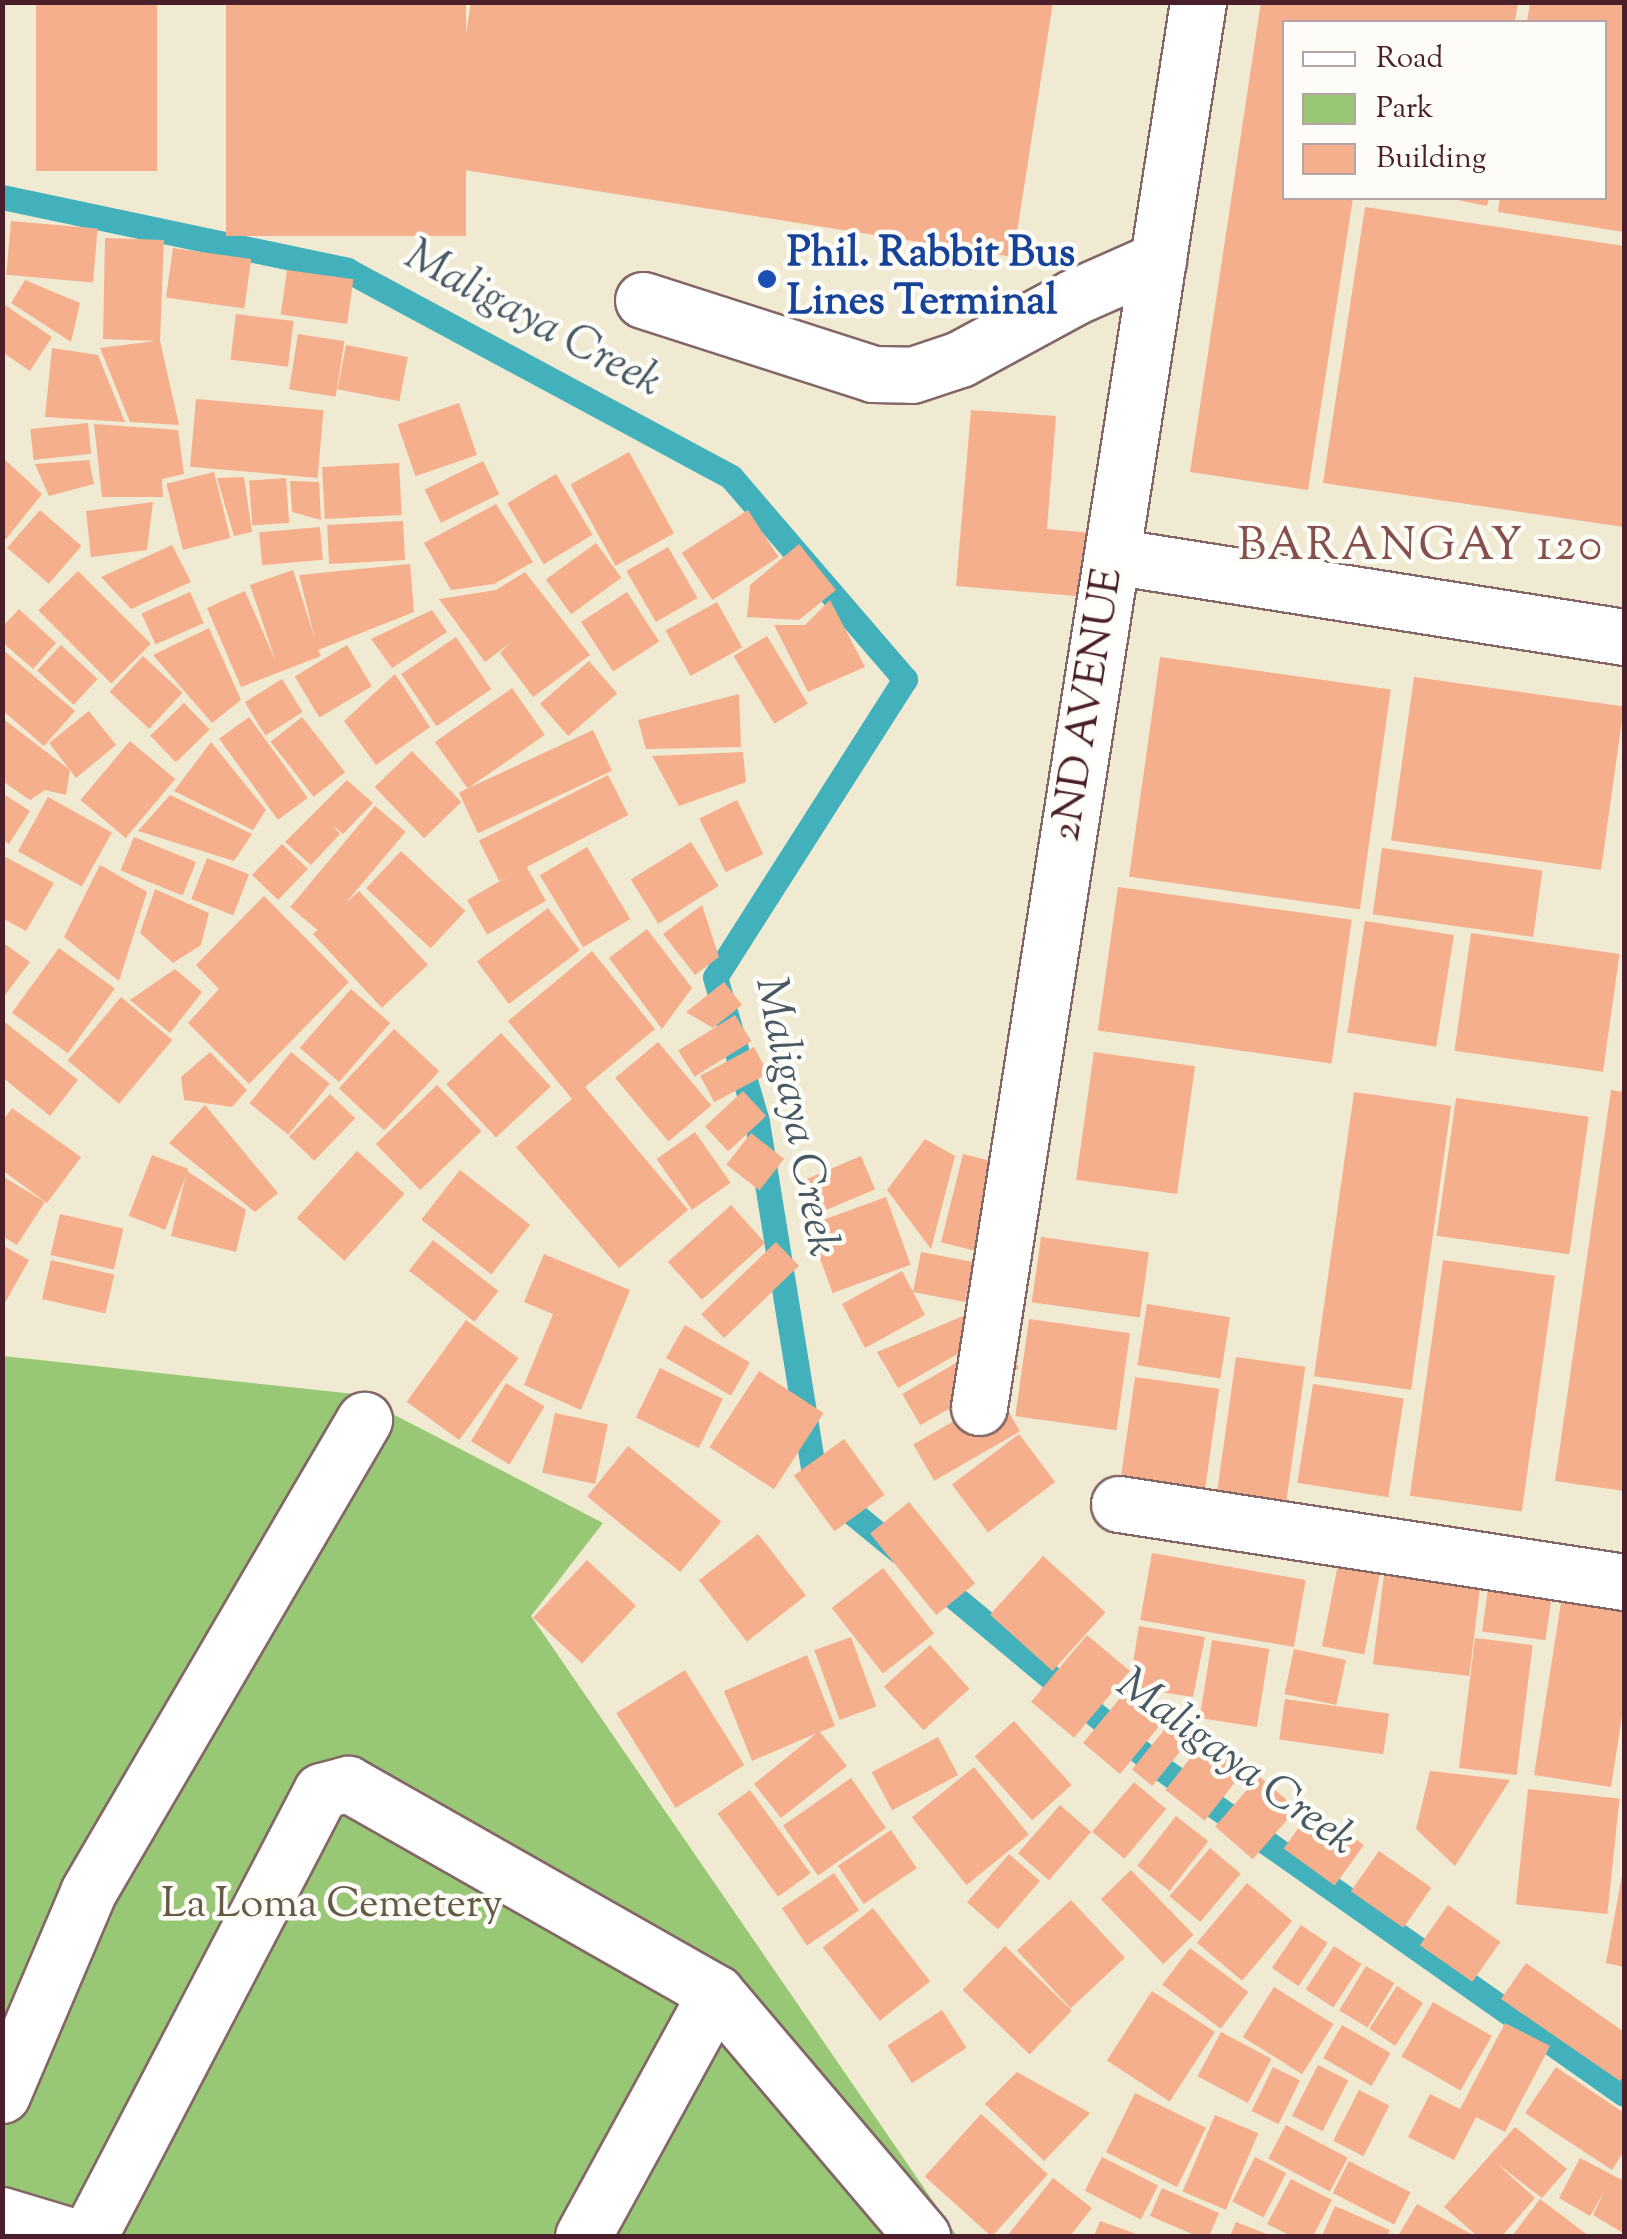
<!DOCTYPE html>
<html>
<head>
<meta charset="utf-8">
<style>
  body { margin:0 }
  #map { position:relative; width:1627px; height:2239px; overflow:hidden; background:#f1ead3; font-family:"Sorts Mill Goudy",serif }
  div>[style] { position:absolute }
  .green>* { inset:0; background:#98c775 }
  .stream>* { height:25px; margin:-12.5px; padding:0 12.5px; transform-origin:12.5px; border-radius:12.5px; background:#42b1bc }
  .building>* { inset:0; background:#f6af8c; transform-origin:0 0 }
  .roads { filter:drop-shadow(2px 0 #846666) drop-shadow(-2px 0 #846666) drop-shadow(0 2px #846666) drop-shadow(0 -2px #846666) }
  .minor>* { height:55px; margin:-27.5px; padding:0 27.5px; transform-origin:27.5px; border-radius:27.5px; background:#fff }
  .dots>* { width:28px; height:28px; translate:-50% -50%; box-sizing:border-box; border:5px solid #fdfcf7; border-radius:50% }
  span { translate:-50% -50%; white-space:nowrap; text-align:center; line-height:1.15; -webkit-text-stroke:9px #fdfcf7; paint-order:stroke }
  .transit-label { font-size:42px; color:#164399; font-weight:700 }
  .left { translate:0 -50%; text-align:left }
  .street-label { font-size:42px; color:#4a1f2b }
  .park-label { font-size:42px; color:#655a45 }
  .water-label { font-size:45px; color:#475965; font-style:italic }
  .neighbourhood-label { font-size:45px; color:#86514d; letter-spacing:2.5px }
  .frame { position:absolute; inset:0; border:5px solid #4a1f2b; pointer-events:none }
  .legend { position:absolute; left:1282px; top:20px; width:325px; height:180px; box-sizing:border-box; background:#fdfcf7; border:2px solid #b5a4a5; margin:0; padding:12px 18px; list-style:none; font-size:30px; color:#4a1f2b }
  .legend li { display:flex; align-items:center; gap:20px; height:50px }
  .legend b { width:50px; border:2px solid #b5a4a5 }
</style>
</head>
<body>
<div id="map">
  <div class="green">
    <div style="clip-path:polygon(3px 1356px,354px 1394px,603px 1523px,531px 1616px,957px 2236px,3px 2236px)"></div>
  </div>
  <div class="stream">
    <div style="left:2px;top:197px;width:353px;rotate:11.9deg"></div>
    <div style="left:347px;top:270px;width:436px;rotate:28.3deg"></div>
    <div style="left:731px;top:477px;width:267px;rotate:49.3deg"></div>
    <div style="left:905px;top:679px;width:353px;rotate:122.5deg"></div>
    <div style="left:715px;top:977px;width:151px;rotate:73.8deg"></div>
    <div style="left:757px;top:1122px;width:365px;rotate:80.8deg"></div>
    <div style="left:815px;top:1482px;width:110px;rotate:39.5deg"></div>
    <div style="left:931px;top:1578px;width:291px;rotate:39.7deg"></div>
    <div style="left:1155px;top:1764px;width:573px;rotate:35.13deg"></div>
  </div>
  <div class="building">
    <div style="left:36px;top:2px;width:121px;height:169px"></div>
    <div style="left:226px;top:2px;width:240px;height:234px"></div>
    <div style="clip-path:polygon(471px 2px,1053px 2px,1013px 257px,445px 167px)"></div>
    <div style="clip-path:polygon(1261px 2px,1518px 2px,1515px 22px,1284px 22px,1284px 198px,1353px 198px,1308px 490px,1190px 472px)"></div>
    <div style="clip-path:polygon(1530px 2px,1624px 2px,1624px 232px,1498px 212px,1500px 198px,1604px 198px,1604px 22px,1527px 22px)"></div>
    <div style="clip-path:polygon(1448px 198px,1489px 198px,1487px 206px)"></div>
    <div style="clip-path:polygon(1365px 207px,1624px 246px,1624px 527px,1323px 483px)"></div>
    <div style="left:11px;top:221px;width:87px;height:54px;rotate:5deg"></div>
    <div style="clip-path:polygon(105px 238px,164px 240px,160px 341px,179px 425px,130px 422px,100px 348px,156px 341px,103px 339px)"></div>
    <div style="left:173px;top:248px;width:79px;height:50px;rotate:8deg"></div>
    <div style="left:287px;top:270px;width:67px;height:45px;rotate:8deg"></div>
    <div style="clip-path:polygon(25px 280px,80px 303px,71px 342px,11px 303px)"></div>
    <div style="clip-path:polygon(5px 305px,52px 337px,30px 371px,2px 352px)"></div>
    <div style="left:236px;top:314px;width:58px;height:46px;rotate:7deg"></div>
    <div style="left:298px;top:334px;width:47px;height:56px;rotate:9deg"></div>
    <div style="left:346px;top:345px;width:63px;height:45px;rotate:11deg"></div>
    <div style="clip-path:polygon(52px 348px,98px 355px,125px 422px,45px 417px)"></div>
    <div style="left:196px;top:399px;width:128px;height:68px;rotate:5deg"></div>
    <div style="left:459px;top:403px;width:55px;height:65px;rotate:71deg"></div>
    <div style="clip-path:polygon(971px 410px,1056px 416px,1047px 529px,1093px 533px,1088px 597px,956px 586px)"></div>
    <div style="left:88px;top:423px;width:31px;height:58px;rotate:84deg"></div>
    <div style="clip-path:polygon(94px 424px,178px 430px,184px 474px,162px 479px,163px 497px,102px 497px)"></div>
    <div style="left:629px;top:452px;width:93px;height:67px;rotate:61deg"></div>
    <div style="clip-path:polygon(2px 457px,42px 494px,2px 544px)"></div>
    <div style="clip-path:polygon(89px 460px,94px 484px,49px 496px,35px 464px)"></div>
    <div style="left:483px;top:461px;width:37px;height:65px;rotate:64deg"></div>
    <div style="left:399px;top:463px;width:52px;height:77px;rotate:87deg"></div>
    <div style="left:214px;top:472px;width:68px;height:49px;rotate:76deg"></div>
    <div style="left:556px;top:474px;width:71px;height:57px;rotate:59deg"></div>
    <div style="clip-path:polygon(244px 477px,252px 532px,234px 536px,217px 478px)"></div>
    <div style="left:286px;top:478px;width:45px;height:37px;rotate:86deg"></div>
    <div style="clip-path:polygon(290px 481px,319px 482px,321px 520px,292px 512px)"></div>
    <div style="clip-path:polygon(153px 502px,147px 550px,91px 557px,86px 511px)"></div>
    <div style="clip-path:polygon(496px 504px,533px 562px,494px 584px,451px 590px,424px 543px)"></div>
    <div style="left:40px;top:510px;width:55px;height:50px;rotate:41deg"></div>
    <div style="left:748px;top:510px;width:56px;height:79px;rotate:57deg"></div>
    <div style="left:403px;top:521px;width:39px;height:76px;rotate:87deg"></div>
    <div style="left:320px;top:527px;width:33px;height:61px;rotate:85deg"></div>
    <div style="left:596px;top:543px;width:43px;height:62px;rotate:54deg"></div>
    <div style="clip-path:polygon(799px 544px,836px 590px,799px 620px,747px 617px,750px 585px)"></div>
    <div style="clip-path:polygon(172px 545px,191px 582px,131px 609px,101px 577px)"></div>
    <div style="left:668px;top:547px;width:59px;height:48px;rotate:60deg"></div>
    <div style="clip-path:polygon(410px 564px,414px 612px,318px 650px,321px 656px,241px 687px,207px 608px,245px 591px,276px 662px,250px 585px,293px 570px,315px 639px,299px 575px)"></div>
    <div style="left:78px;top:571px;width:103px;height:56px;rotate:45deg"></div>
    <div style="clip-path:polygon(525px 572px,590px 655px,533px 697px,500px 653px,510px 643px,485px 662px,439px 599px,496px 590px)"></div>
    <div style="left:190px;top:592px;width:34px;height:53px;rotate:66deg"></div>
    <div style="left:627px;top:592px;width:59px;height:55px;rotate:57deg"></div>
    <div style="clip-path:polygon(830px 600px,865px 667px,808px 692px,774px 625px,805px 625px)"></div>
    <div style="left:717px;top:602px;width:52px;height:59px;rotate:61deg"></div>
    <div style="clip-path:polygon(19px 609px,56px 643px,33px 669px,2px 642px,2px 627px)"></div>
    <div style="clip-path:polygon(432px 610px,447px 632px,392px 668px,371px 639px)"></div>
    <div style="clip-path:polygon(209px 628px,241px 700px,212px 723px,153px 655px)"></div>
    <div style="left:767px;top:636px;width:79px;height:39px;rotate:59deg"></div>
    <div style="left:456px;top:637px;width:63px;height:66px;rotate:56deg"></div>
    <div style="left:61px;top:645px;width:50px;height:35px;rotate:43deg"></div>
    <div style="left:347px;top:645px;width:48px;height:61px;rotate:59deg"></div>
    <div style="clip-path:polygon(2px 649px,75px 711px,44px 746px,2px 710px)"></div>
    <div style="left:143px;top:656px;width:54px;height:49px;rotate:43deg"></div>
    <div style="left:1160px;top:657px;width:233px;height:222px;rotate:8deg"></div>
    <div style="left:589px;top:661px;width:43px;height:65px;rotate:49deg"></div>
    <div style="clip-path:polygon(395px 674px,430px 727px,376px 765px,344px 721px)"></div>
    <div style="left:1414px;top:677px;width:212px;height:165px;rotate:8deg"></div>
    <div style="left:282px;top:679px;width:39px;height:44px;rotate:58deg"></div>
    <div style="left:512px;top:688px;width:57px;height:94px;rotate:55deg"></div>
    <div style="clip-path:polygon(739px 694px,741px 747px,646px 749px,638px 720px)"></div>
    <div style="left:184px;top:703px;width:37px;height:47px;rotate:46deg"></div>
    <div style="clip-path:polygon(89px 711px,116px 745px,76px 778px,70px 770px,66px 795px,45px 790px,30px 800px,2px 781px,2px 718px,70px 770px,49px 743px)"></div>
    <div style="left:249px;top:717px;width:100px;height:37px;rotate:54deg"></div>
    <div style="left:302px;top:717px;width:70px;height:40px;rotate:52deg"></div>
    <div style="left:593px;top:730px;width:45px;height:148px;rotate:65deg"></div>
    <div style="left:130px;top:741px;width:59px;height:77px;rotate:40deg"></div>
    <div style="clip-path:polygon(211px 742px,266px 810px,253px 830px,174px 791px)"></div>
    <div style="left:412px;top:751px;width:71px;height:52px;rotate:46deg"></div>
    <div style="clip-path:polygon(743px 752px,746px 782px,679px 806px,652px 756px)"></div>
    <div style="left:608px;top:775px;width:45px;height:145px;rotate:63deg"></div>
    <div style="clip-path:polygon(347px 780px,373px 803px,343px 834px,332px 825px,340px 834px,311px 865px,285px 842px)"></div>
    <div style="clip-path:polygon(2px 793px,30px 811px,9px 844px,2px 840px)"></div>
    <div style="clip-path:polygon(170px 795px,252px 834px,234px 861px,138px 831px)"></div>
    <div style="left:48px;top:797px;width:73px;height:62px;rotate:29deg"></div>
    <div style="left:737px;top:800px;width:60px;height:42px;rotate:64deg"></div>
    <div style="left:375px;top:806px;width:40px;height:132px;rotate:40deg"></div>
    <div style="left:134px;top:837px;width:67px;height:36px;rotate:22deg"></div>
    <div style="left:691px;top:842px;width:52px;height:71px;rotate:58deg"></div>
    <div style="left:282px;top:844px;width:36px;height:43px;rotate:44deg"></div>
    <div style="left:587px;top:847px;width:84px;height:55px;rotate:59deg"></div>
    <div style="left:1382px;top:848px;width:162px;height:67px;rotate:8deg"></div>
    <div style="left:401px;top:851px;width:88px;height:51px;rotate:43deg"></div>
    <div style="clip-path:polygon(2px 855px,54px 883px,26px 931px,2px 918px)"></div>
    <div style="left:207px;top:858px;width:45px;height:44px;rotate:21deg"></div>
    <div style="clip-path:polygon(100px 865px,147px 892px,119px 981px,64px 937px)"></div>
    <div style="left:526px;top:866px;width:40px;height:68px;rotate:60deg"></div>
    <div style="left:1118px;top:887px;width:236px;height:145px;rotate:8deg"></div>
    <div style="clip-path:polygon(155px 889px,209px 913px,201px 945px,173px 963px,140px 933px)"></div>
    <div style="left:359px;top:891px;width:101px;height:63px;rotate:47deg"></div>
    <div style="clip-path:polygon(264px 896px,349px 982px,249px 1084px,188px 1023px,219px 989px,196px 965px)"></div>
    <div style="clip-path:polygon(702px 905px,719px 957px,695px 975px,663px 934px)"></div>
    <div style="left:548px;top:908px;width:53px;height:89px;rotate:53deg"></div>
    <div style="left:1365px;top:921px;width:90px;height:113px;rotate:9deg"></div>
    <div style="clip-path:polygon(647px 929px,692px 988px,662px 1029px,609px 958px)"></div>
    <div style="left:1471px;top:933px;width:150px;height:119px;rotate:8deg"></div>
    <div style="clip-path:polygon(2px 942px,30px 962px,2px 999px)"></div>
    <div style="left:59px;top:948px;width:69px;height:80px;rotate:36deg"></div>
    <div style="clip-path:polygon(592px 951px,655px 1029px,585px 1087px,688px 1210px,619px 1268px,516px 1147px,572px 1099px,508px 1021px)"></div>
    <div style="clip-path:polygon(175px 969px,202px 992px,170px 1033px,130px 1000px)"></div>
    <div style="clip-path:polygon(724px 982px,742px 1005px,713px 1028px,686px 1012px)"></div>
    <div style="left:351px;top:989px;width:52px;height:78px;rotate:41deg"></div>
    <div style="left:121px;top:997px;width:67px;height:83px;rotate:40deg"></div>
    <div style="left:735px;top:1015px;width:31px;height:67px;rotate:58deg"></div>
    <div style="clip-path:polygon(2px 1020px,78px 1080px,50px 1116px,2px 1077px)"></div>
    <div style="left:394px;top:1029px;width:62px;height:81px;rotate:43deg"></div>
    <div style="left:501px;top:1033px;width:73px;height:75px;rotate:47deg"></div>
    <div style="left:658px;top:1042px;width:83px;height:56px;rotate:50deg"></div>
    <div style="left:754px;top:1047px;width:30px;height:61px;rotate:62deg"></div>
    <div style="clip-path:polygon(210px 1052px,247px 1090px,232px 1107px,184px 1100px,181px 1077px)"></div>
    <div style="left:291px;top:1052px;width:50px;height:66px;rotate:39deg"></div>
    <div style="left:1094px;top:1052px;width:102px;height:129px;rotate:8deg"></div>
    <div style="left:437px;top:1085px;width:64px;height:85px;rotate:46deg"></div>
    <div style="clip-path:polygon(1611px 1090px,1624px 1092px,1624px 1491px,1555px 1481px)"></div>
    <div style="left:743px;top:1091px;width:34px;height:52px;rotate:47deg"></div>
    <div style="left:1354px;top:1092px;width:98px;height:287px;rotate:8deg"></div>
    <div style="left:330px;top:1094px;width:35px;height:59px;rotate:44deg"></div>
    <div style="left:1456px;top:1098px;width:134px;height:139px;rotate:8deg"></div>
    <div style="clip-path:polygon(205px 1105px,278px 1193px,255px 1212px,169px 1143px)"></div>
    <div style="clip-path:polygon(12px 1108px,81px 1157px,47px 1203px,2px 1170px,2px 1122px)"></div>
    <div style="left:695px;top:1132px;width:62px;height:47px;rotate:55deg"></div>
    <div style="left:751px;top:1133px;width:42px;height:40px;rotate:38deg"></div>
    <div style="clip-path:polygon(925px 1139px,955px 1156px,931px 1249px,887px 1190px)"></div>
    <div style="left:357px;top:1151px;width:64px;height:90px;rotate:42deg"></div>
    <div style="left:963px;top:1154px;width:44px;height:91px;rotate:14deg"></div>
    <div style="left:152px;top:1155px;width:39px;height:65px;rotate:21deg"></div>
    <div style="left:861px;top:1156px;width:36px;height:61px;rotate:67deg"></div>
    <div style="left:460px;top:1170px;width:89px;height:63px;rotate:38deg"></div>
    <div style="clip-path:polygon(187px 1171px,246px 1210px,236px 1252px,171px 1236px)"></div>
    <div style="clip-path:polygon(2px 1176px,45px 1202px,17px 1245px,2px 1236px)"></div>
    <div style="left:886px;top:1197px;width:72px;height:83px;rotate:70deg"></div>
    <div style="left:731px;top:1205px;width:51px;height:85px;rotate:48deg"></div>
    <div style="left:60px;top:1214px;width:65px;height:42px;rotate:13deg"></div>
    <div style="left:1041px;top:1237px;width:109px;height:66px;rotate:8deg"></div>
    <div style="left:433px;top:1240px;width:83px;height:39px;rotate:38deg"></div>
    <div style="left:776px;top:1242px;width:33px;height:104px;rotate:46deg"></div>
    <div style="clip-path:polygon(2px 1245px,29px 1260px,2px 1308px)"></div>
    <div style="clip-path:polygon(921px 1252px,973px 1262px,965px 1302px,913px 1292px,925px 1315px,865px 1348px,842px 1304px,902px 1271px,913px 1292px)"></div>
    <div style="clip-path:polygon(544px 1254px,630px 1290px,581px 1410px,524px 1385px,553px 1314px,524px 1302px)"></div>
    <div style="left:51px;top:1260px;width:65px;height:40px;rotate:13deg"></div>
    <div style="left:1443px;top:1260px;width:113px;height:238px;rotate:8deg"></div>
    <div style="left:1147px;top:1304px;width:84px;height:62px;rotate:9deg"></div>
    <div style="clip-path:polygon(980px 1309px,975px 1344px,898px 1388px,877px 1352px)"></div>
    <div style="left:1029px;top:1319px;width:102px;height:98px;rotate:8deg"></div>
    <div style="left:466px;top:1320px;width:65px;height:101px;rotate:36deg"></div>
    <div style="left:685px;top:1325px;width:75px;height:38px;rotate:30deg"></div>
    <div style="left:1001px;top:1337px;width:36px;height:114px;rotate:60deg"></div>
    <div style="left:1236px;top:1357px;width:70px;height:142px;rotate:8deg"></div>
    <div style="left:660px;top:1368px;width:70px;height:55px;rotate:26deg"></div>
    <div style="left:759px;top:1371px;width:77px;height:91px;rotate:33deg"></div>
    <div style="left:1135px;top:1377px;width:85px;height:114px;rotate:8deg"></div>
    <div style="left:506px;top:1383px;width:45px;height:68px;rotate:31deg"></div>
    <div style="left:1313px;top:1384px;width:92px;height:100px;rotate:9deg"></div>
    <div style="left:999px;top:1395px;width:42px;height:99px;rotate:60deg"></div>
    <div style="left:555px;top:1413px;width:54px;height:61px;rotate:12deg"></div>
    <div style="left:1019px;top:1434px;width:60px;height:84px;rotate:53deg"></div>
    <div style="left:844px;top:1439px;width:69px;height:62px;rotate:54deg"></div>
    <div style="left:628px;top:1446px;width:120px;height:65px;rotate:39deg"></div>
    <div style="left:909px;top:1502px;width:105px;height:50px;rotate:51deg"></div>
    <div style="left:758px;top:1534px;width:78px;height:75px;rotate:52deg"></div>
    <div style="left:1387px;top:1550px;width:97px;height:115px;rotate:7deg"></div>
    <div style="left:1152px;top:1553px;width:156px;height:68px;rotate:10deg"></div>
    <div style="left:1043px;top:1556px;width:84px;height:79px;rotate:42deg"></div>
    <div style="left:1339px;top:1559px;width:43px;height:89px;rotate:11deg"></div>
    <div style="left:587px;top:1560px;width:67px;height:79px;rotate:43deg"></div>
    <div style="left:883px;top:1568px;width:83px;height:65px;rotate:52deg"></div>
    <div style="left:1491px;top:1568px;width:64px;height:64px;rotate:8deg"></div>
    <div style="clip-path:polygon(1565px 1577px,1624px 1586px,1624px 1703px,1611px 1787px,1534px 1775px)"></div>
    <div style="clip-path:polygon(1139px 1626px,1205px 1637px,1193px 1697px,1141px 1689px,1170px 1713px,1120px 1774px,1083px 1743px,1129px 1687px)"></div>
    <div style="left:1087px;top:1635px;width:56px;height:87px;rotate:40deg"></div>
    <div style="left:851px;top:1637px;width:74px;height:39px;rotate:70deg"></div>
    <div style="left:1475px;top:1638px;width:58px;height:131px;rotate:7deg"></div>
    <div style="left:1212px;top:1640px;width:58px;height:79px;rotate:9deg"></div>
    <div style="left:930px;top:1645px;width:59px;height:62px;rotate:48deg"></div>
    <div style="left:1294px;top:1649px;width:53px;height:46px;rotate:12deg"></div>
    <div style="clip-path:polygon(807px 1655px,835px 1726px,820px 1732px,847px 1766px,781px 1818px,754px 1784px,817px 1733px,752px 1761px,724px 1691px)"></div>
    <div style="left:685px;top:1670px;width:112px;height:81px;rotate:58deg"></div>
    <div style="left:1285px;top:1699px;width:105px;height:41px;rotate:8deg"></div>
    <div style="left:1173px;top:1719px;width:26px;height:65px;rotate:39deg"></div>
    <div style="left:1014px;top:1721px;width:86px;height:53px;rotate:48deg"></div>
    <div style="left:938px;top:1737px;width:43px;height:75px;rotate:62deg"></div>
    <div style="left:1206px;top:1738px;width:50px;height:66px;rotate:38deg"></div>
    <div style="left:974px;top:1767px;width:87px;height:80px;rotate:51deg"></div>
    <div style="clip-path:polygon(1430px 1771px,1510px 1780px,1455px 1866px,1416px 1829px)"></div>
    <div style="left:1259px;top:1776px;width:50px;height:67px;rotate:41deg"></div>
    <div style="left:851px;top:1778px;width:61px;height:83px;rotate:55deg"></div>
    <div style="left:1134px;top:1782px;width:42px;height:65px;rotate:40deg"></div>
    <div style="left:1528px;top:1789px;width:92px;height:116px;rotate:6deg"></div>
    <div style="left:750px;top:1790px;width:103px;height:40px;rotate:54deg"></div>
    <div style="left:1060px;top:1805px;width:41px;height:64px;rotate:41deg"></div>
    <div style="left:1313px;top:1808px;width:63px;height:50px;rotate:36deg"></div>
    <div style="left:1176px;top:1816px;width:41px;height:63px;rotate:38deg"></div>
    <div style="left:891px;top:1830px;width:46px;height:64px;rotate:56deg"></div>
    <div style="left:1210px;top:1848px;width:40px;height:63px;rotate:40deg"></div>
    <div style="left:1379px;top:1851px;width:64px;height:49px;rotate:35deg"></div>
    <div style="left:1009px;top:1854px;width:41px;height:64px;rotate:41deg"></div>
    <div style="left:1131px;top:1870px;width:90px;height:42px;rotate:46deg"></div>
    <div style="clip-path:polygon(1623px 1870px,1624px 1871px,1624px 1967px,1606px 1963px)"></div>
    <div style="left:834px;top:1873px;width:45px;height:63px;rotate:56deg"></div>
    <div style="left:1247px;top:1883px;width:59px;height:78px;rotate:40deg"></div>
    <div style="left:1071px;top:1900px;width:79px;height:74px;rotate:47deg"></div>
    <div style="left:1448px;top:1905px;width:64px;height:49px;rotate:35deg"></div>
    <div style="left:873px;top:1908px;width:93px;height:64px;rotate:52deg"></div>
    <div style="left:1301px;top:1925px;width:32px;height:52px;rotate:34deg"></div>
    <div style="left:1005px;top:1946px;width:93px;height:61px;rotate:44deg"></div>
    <div style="left:1334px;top:1946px;width:33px;height:52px;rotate:33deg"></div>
    <div style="left:1190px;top:1948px;width:73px;height:46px;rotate:37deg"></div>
    <div style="clip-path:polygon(1526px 1963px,1624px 2032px,1624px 2075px,1620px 2081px,1501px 1999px)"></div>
    <div style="left:1366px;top:1966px;width:33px;height:52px;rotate:31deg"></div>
    <div style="left:1397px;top:1986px;width:31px;height:51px;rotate:33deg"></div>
    <div style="left:1274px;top:1987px;width:70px;height:59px;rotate:32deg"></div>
    <div style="left:1152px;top:1991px;width:75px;height:83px;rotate:33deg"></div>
    <div style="left:1433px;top:2002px;width:68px;height:63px;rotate:30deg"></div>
    <div style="left:942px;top:2010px;width:45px;height:65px;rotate:57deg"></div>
    <div style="clip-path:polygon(1505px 2023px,1550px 2046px,1505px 2132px,1476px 2117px,1454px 2160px,1408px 2137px,1430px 2094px,1460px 2109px)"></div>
    <div style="left:1342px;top:2025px;width:56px;height:38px;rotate:30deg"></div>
    <div style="left:1221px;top:2032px;width:57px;height:50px;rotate:28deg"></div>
    <div style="left:1318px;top:2065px;width:34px;height:57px;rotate:27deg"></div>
    <div style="left:1273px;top:2067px;width:30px;height:49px;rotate:26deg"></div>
    <div style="clip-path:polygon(1556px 2067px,1624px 2113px,1624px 2151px,1612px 2170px,1525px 2113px)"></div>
    <div style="clip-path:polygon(1017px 2072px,1090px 2113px,1044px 2161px,985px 2104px)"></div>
    <div style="left:1359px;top:2090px;width:34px;height:57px;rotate:27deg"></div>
    <div style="left:1135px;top:2093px;width:79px;height:66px;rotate:26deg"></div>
    <div style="left:981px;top:2114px;width:90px;height:84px;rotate:42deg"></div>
    <div style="left:1215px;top:2115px;width:47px;height:83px;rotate:23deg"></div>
    <div style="left:1286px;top:2125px;width:70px;height:38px;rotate:28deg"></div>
    <div style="clip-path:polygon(1515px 2127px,1567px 2169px,1542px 2198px,1494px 2161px,1535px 2198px,1502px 2236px,1477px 2236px,1444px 2207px)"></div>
    <div style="left:1102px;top:2157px;width:63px;height:38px;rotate:27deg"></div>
    <div style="left:1255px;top:2157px;width:35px;height:50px;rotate:27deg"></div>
    <div style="clip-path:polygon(1580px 2158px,1624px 2181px,1623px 2233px,1593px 2215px,1605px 2190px,1590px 2216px,1559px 2198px)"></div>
    <div style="left:1349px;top:2161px;width:69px;height:36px;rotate:27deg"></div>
    <div style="clip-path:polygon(1053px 2178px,1092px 2208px,1070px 2236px,1007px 2236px)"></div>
    <div style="clip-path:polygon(1291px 2179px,1332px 2200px,1313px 2236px,1291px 2236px,1267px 2224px)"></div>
    <div style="clip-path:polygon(1162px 2188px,1219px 2213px,1209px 2236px,1197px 2236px,1150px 2216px)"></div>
    <div style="clip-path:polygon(1540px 2199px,1589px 2236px,1512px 2236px)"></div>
    <div style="clip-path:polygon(1417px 2204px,1475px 2236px,1398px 2236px)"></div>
    <div style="clip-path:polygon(1335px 2206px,1390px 2230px,1387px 2236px,1322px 2236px)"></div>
    <div style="clip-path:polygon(1100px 2221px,1142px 2236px,1094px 2236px)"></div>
    <div style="clip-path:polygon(1236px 2222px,1272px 2236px,1230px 2236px)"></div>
  </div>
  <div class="roads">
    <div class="minor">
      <div style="left:643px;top:300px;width:242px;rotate:17.8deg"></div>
      <div style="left:873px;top:374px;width:39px;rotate:1deg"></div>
      <div style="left:912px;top:375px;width:51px;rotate:-18.4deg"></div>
      <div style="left:960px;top:359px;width:130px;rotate:-28.5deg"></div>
      <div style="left:1074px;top:297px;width:92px;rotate:-23.8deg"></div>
      <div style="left:1112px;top:556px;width:518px;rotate:8.99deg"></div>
      <div style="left:979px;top:1407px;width:1422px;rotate:-81.14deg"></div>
      <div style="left:1119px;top:1504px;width:511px;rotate:8.78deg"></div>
      <div style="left:2px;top:2095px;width:220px;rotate:-67deg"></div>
      <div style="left:88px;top:1892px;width:547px;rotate:-59.68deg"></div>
      <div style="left:2px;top:2215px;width:73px;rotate:16.7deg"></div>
      <div style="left:89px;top:2236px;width:502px;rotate:-62.46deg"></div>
      <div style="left:321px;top:1791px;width:28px;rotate:-15deg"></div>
      <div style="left:348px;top:1784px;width:423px;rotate:29.6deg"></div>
      <div style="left:716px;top:1993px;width:319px;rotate:49.7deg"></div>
      <div style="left:583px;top:2236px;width:277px;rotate:-61.3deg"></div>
    </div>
  </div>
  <div class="dots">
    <div style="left:767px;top:279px;background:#1a4fb4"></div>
  </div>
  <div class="transit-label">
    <span class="left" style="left:787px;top:279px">Phil. Rabbit Bus<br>Lines Terminal</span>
  </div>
  <div class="street-label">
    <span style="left:1089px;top:705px;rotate:-81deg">2ND AVENUE</span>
  </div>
  <div class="park-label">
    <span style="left:332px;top:1906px">La Loma Cemetery</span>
  </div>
  <div class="water-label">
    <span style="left:532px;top:321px;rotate:28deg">Maligaya Creek</span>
    <span style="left:794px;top:1117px;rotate:79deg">Maligaya Creek</span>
    <span style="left:1235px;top:1764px;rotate:36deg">Maligaya Creek</span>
  </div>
  <div class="neighbourhood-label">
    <span style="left:1421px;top:549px">BARANGAY 120</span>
  </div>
  <div class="frame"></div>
  <ul class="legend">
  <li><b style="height:12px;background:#fff"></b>Road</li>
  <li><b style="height:28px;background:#98c775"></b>Park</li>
  <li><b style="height:28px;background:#f6af8c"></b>Building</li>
  </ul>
</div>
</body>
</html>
